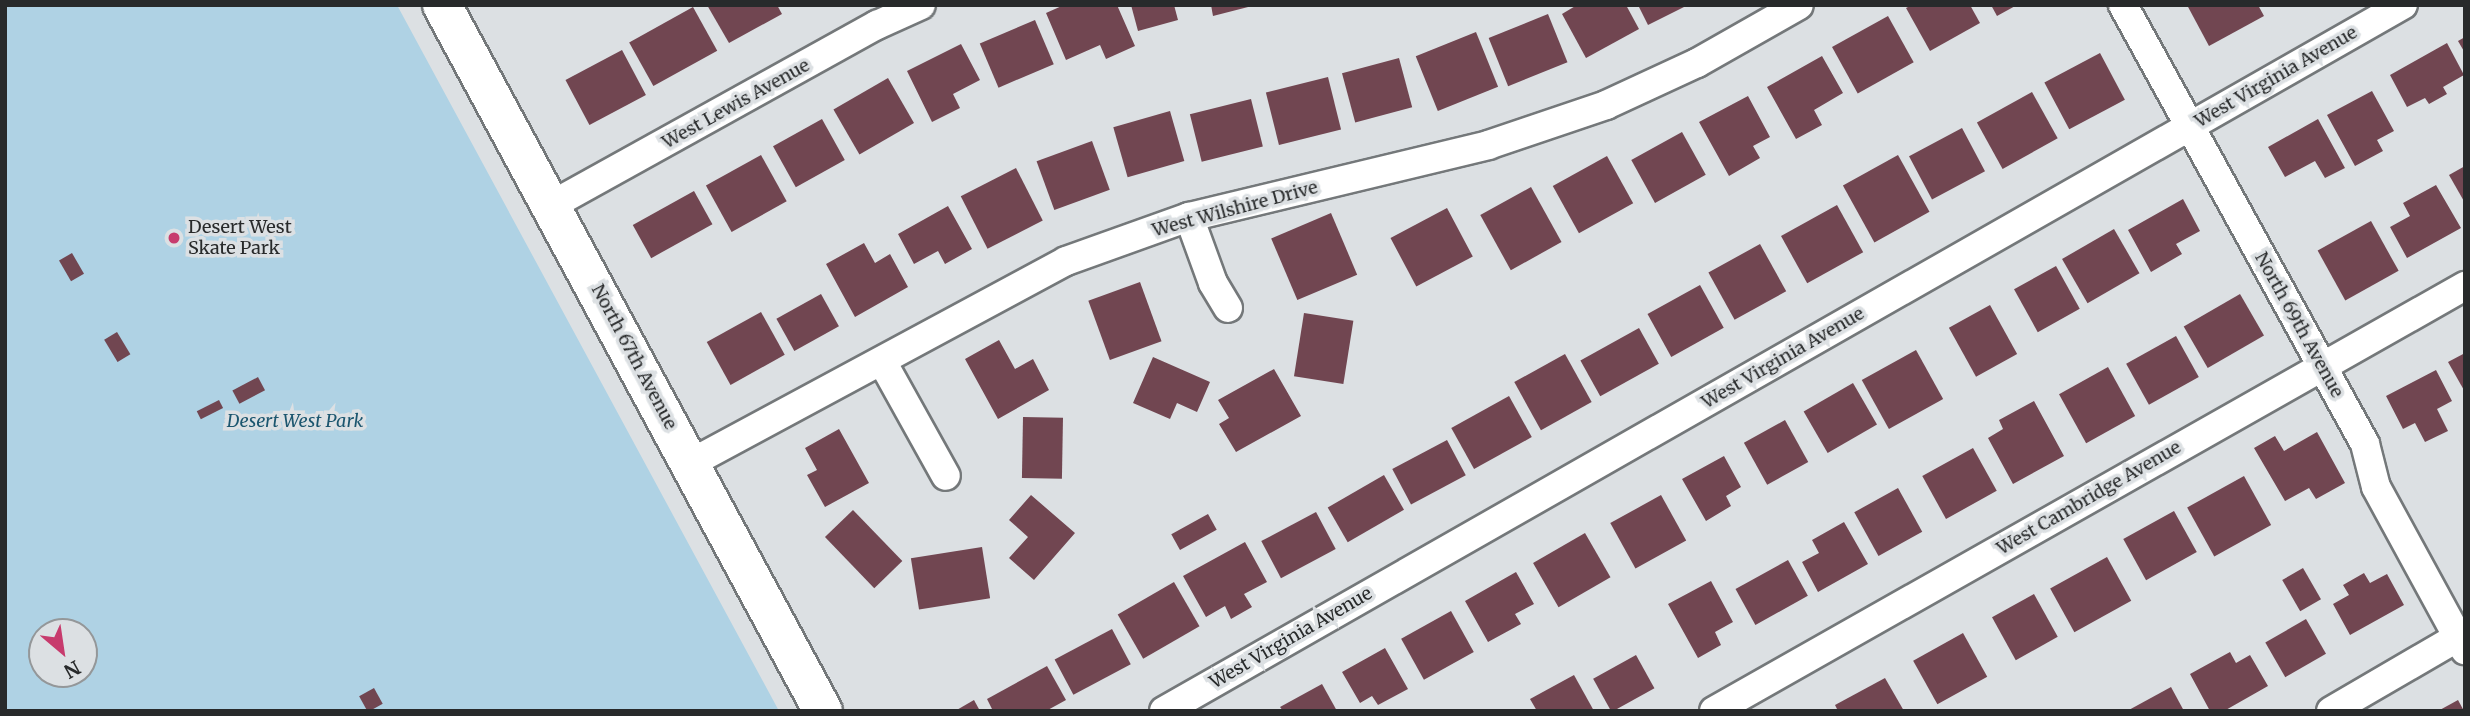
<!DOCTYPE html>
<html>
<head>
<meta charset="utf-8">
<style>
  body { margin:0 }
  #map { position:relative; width:2470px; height:716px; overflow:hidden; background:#dce0e3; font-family:Merriweather,serif }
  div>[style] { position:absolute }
  .green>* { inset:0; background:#afd2e4 }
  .building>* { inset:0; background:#714651; transform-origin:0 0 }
  .roads { filter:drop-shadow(2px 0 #74787a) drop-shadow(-2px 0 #74787a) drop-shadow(0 2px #74787a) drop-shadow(0 -2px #74787a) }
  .street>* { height:28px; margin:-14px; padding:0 14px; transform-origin:14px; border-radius:14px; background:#fff }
  .secondary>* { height:38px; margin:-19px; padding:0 19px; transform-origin:19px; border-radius:19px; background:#fff }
  .dots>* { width:19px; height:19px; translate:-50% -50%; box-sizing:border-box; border:4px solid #dce0e3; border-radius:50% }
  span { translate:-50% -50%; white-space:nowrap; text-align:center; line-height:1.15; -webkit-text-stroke:7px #dce0e3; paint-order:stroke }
  .street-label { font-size:18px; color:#282a2b }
  .poi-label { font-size:18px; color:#282a2b }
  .left { translate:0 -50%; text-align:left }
  .park-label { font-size:18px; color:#1c566f; font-style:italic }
  .frame { position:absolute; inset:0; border:7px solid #282a2b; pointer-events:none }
  .north { position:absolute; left:28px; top:618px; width:70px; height:70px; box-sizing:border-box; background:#dce0e3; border:2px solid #949799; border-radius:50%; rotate:151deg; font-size:19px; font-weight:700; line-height:28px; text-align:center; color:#282a2b }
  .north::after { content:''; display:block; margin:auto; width:24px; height:32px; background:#c73b6d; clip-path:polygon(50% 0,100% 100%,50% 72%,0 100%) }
</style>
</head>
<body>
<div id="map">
  <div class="green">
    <div style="clip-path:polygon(evenodd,5px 5px,397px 5px,779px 711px,5px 711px,5px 5px,42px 632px,84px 632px,84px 674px,42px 674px,42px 632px)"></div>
  </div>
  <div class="building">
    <div style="clip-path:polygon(707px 5px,777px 5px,782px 14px,729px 43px)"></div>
    <div style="clip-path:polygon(1064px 5px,1117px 5px,1135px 46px,1106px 59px,1100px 45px,1066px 60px,1046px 13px)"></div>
    <div style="clip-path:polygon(1131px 5px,1174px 5px,1178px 20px,1138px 31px)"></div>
    <div style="clip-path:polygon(1211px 5px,1252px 5px,1252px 6px,1213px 16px)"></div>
    <div style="clip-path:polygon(1577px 5px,1626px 5px,1639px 29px,1586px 58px,1562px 14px)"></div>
    <div style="clip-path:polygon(1638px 5px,1688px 5px,1648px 25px)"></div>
    <div style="clip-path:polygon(1912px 5px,1970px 5px,1980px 23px,1930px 51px,1906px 8px)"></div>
    <div style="clip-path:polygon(1991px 5px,2017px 5px,1997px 16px)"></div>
    <div style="clip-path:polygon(2187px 5px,2258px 5px,2264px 16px,2209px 46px)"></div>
    <div style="left:693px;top:7px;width:50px;height:73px;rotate:61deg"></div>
    <div style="left:1548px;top:14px;width:52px;height:64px;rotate:68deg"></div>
    <div style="left:1888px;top:16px;width:53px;height:64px;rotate:61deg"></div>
    <div style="left:1035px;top:20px;width:48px;height:60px;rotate:67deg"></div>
    <div style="left:1476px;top:32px;width:59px;height:65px;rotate:68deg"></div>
    <div style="clip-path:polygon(2465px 37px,2465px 53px,2458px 41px)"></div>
    <div style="clip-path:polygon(2447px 43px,2464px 75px,2443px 87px,2447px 94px,2429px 104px,2425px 98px,2407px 107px,2390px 75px)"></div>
    <div style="clip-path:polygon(961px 44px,980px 80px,953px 94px,960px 108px,932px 122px,907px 71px)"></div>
    <div style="left:622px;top:50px;width:51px;height:64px;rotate:62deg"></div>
    <div style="left:2100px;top:53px;width:53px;height:63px;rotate:62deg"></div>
    <div style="clip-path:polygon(1822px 56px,1843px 93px,1814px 110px,1822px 125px,1796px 139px,1767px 87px)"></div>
    <div style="left:1399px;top:58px;width:51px;height:59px;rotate:75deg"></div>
    <div style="left:1328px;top:77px;width:54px;height:64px;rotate:76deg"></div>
    <div style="left:888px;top:78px;width:52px;height:63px;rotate:60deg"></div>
    <div style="clip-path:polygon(2372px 91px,2394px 131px,2377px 140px,2383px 151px,2355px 166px,2327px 115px)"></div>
    <div style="left:2032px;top:92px;width:53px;height:63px;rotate:61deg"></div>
    <div style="clip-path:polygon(1748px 96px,1770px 137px,1753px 146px,1760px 158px,1729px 176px,1699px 122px)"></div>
    <div style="left:1251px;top:99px;width:49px;height:63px;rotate:76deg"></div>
    <div style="left:1170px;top:111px;width:52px;height:59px;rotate:74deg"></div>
    <div style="left:822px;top:119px;width:47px;height:56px;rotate:61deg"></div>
    <div style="clip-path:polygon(2318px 119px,2345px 168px,2325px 178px,2315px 161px,2285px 177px,2268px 147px)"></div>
    <div style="left:1962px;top:128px;width:49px;height:60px;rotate:62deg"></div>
    <div style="left:1682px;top:132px;width:49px;height:58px;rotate:61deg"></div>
    <div style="left:1092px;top:141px;width:52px;height:59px;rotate:70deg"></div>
    <div style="left:761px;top:155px;width:53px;height:63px;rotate:61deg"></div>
    <div style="left:1898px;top:155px;width:65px;height:63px;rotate:61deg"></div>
    <div style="left:1607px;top:156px;width:54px;height:62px;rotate:61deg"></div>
    <div style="clip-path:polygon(2465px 166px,2465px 203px,2449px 175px)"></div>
    <div style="left:1016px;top:168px;width:59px;height:62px;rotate:63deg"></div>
    <div style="clip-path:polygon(2436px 185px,2461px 228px,2407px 258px,2390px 227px,2410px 216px,2403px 203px)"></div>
    <div style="left:1531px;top:187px;width:63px;height:58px;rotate:61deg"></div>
    <div style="left:694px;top:191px;width:38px;height:70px;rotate:61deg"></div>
    <div style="clip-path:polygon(2183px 199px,2200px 231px,2176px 244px,2182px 254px,2151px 272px,2128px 230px)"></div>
    <div style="left:1837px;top:205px;width:54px;height:64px;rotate:61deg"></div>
    <div style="clip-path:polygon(948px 206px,972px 249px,945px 264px,938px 251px,914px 264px,898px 234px)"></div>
    <div style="left:1447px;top:208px;width:55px;height:64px;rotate:62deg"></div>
    <div style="left:1331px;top:213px;width:67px;height:65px;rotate:67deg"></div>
    <div style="left:2371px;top:221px;width:57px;height:61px;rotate:61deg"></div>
    <div style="left:2114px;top:229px;width:51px;height:60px;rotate:60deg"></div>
    <div style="clip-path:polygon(864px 243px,875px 263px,890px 254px,908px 287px,855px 317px,826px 264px)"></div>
    <div style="left:1760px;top:244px;width:54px;height:59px;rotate:61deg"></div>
    <div style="left:72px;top:253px;width:24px;height:15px;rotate:60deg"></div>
    <div style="left:2056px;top:266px;width:49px;height:48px;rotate:61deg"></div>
    <div style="left:1140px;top:282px;width:63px;height:55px;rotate:70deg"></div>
    <div style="left:1700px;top:285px;width:49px;height:60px;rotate:61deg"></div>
    <div style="left:821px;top:294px;width:37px;height:51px;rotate:61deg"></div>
    <div style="left:2240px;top:294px;width:48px;height:65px;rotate:60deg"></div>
    <div style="left:1990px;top:305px;width:56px;height:47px;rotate:61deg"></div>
    <div style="left:761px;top:312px;width:49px;height:62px;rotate:61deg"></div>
    <div style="left:1304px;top:313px;width:50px;height:64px;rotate:9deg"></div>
    <div style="left:1639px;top:328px;width:41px;height:67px;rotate:61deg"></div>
    <div style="left:117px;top:332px;width:26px;height:15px;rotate:59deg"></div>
    <div style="left:2176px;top:336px;width:47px;height:57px;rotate:61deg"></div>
    <div style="clip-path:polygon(999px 340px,1015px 369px,1033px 359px,1049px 390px,998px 419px,965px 359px)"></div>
    <div style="left:1916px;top:350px;width:56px;height:62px;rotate:61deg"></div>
    <div style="clip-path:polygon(2465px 353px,2465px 392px,2448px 362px)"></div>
    <div style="left:1565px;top:354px;width:55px;height:58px;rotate:61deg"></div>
    <div style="clip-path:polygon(1153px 357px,1210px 382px,1197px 412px,1177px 403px,1170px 419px,1133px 403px)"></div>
    <div style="left:2108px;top:367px;width:56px;height:56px;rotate:61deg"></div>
    <div style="clip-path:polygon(1274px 369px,1301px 416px,1236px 452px,1219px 424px,1229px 418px,1218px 400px)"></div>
    <div style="clip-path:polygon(2436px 370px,2452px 401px,2437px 409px,2448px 431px,2425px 442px,2415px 423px,2403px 429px,2386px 396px)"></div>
    <div style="left:258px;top:377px;width:15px;height:29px;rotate:62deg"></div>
    <div style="left:1853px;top:383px;width:48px;height:57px;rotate:60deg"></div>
    <div style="left:1509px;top:396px;width:47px;height:66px;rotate:61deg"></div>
    <div style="left:219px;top:400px;width:9px;height:25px;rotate:63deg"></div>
    <div style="clip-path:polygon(2034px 401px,2064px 456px,2013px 484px,1988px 438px,2003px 429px,1999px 420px)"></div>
    <div style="left:1023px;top:417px;width:40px;height:61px;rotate:1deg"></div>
    <div style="left:1785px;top:420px;width:48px;height:47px;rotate:61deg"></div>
    <div style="clip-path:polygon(839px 429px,869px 483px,825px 507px,807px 475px,817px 470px,805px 448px)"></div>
    <div style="clip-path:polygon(2317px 432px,2345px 483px,2316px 499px,2309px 488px,2285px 501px,2254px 448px,2275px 436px,2284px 451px)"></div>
    <div style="left:1447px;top:440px;width:40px;height:62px;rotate:62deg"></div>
    <div style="left:1973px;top:448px;width:49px;height:58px;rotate:61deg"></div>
    <div style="clip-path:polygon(1724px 456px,1741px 487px,1726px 496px,1731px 506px,1706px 521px,1682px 479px)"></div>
    <div style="left:1384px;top:475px;width:40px;height:65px;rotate:60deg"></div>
    <div style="left:2244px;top:476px;width:56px;height:65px;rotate:61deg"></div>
    <div style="left:1898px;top:488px;width:50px;height:50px;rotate:61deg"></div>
    <div style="clip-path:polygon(1031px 495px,1075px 533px,1034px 580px,1009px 558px,1028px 537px,1009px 520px)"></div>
    <div style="left:1661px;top:495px;width:52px;height:58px;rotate:61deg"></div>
    <div style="left:853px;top:510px;width:71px;height:39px;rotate:46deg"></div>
    <div style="left:2174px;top:511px;width:47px;height:58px;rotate:61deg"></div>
    <div style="left:1316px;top:512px;width:42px;height:62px;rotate:62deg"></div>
    <div style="left:1208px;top:514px;width:18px;height:42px;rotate:61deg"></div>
    <div style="clip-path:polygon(1844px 522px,1868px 564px,1818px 592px,1802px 562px,1819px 553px,1812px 540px)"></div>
    <div style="left:1585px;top:533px;width:51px;height:60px;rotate:60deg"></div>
    <div style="clip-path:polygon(1245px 542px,1267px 582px,1244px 594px,1252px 607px,1231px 619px,1225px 606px,1206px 617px,1183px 576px)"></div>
    <div style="left:982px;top:547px;width:52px;height:72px;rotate:81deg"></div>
    <div style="left:2107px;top:557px;width:50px;height:65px;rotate:61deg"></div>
    <div style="left:1788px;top:560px;width:41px;height:60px;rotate:61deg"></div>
    <div style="left:2303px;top:568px;width:36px;height:24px;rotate:60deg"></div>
    <div style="clip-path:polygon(1516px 572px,1534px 604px,1515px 614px,1521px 624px,1488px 642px,1465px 601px)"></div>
    <div style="clip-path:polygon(2364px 573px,2370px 583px,2387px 574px,2404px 605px,2350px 635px,2333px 604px,2349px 595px,2343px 585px)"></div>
    <div style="clip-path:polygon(1711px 581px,1733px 622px,1715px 632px,1721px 645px,1698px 658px,1668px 604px)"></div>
    <div style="left:1174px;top:582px;width:51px;height:65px;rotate:60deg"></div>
    <div style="left:2034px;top:594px;width:49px;height:48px;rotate:61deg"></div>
    <div style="left:1451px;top:611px;width:47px;height:57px;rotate:61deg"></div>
    <div style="left:2306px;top:619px;width:40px;height:47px;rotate:60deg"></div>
    <div style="left:1112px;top:629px;width:40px;height:65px;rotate:62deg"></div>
    <div style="left:1963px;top:633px;width:50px;height:57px;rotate:61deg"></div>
    <div style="clip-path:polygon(1385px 648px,1408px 689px,1378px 705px,1372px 696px,1360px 703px,1342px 672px)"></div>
    <div style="clip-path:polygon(2230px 652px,2236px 663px,2250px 655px,2268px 686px,2224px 711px,2210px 711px,2190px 674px)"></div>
    <div style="left:1636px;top:655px;width:38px;height:49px;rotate:61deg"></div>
    <div style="clip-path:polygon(1047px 666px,1066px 700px,1046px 711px,993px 711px,987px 699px)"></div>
    <div style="clip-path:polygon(1574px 675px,1594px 711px,1537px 711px,1530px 699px)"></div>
    <div style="clip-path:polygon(1885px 678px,1904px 711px,1838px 711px,1835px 705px)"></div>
    <div style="clip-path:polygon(1322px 684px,1337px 711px,1283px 711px,1280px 707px)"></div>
    <div style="clip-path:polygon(2171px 687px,2184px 711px,2127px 711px)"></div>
    <div style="left:374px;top:688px;width:18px;height:17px;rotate:61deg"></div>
    <div style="clip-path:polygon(974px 700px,980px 711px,955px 711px)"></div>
    <div style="clip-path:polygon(2458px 700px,2464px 711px,2438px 711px)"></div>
  </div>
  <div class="roads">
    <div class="street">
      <div style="left:2123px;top:5px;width:501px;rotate:61.13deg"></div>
      <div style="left:2365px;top:444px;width:44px;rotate:75.7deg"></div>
      <div style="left:2376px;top:487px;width:186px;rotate:61.4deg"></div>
      <div style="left:552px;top:205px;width:372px;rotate:-29deg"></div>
      <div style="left:877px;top:25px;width:48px;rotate:-24.4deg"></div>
      <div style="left:1189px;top:217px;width:70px;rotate:70deg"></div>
      <div style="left:1213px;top:283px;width:29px;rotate:59deg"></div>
      <div style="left:883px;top:363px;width:129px;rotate:60.9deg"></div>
      <div style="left:691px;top:463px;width:426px;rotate:-28.3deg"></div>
      <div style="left:1066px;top:261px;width:131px;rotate:-19.7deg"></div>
      <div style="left:1189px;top:217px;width:308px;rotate:-13.5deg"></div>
      <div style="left:1488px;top:145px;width:125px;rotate:-18.7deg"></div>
      <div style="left:1606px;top:105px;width:100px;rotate:-24.8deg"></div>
      <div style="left:1697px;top:63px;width:117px;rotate:-29.6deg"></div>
      <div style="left:1164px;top:711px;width:1426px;rotate:-29.68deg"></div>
      <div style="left:1714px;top:711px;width:863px;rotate:-29.51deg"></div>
      <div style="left:2331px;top:711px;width:147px;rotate:-30.2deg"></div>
    </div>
    <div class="secondary">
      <div style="left:442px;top:5px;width:802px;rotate:61.65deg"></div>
    </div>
  </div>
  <div class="dots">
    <div style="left:174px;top:238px;background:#c73b6d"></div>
  </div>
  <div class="street-label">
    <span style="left:2276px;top:77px;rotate:-30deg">West Virginia Avenue</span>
    <span style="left:736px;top:104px;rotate:-29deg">West Lewis Avenue</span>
    <span style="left:1235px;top:209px;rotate:-15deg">West Wilshire Drive</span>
    <span style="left:2299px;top:325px;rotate:61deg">North 69th Avenue</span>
    <span style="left:634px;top:357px;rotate:62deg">North 67th Avenue</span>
    <span style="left:1783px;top:358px;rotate:-30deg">West Virginia Avenue</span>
    <span style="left:2089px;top:498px;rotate:-30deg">West Cambridge Avenue</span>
    <span style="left:1291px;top:638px;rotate:-30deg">West Virginia Avenue</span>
  </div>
  <div class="poi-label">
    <span class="left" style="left:188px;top:238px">Desert West<br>Skate Park</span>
  </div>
  <div class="park-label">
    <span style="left:295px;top:421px">Desert West Park</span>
  </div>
  <div class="frame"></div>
  <div class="north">N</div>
</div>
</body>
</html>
